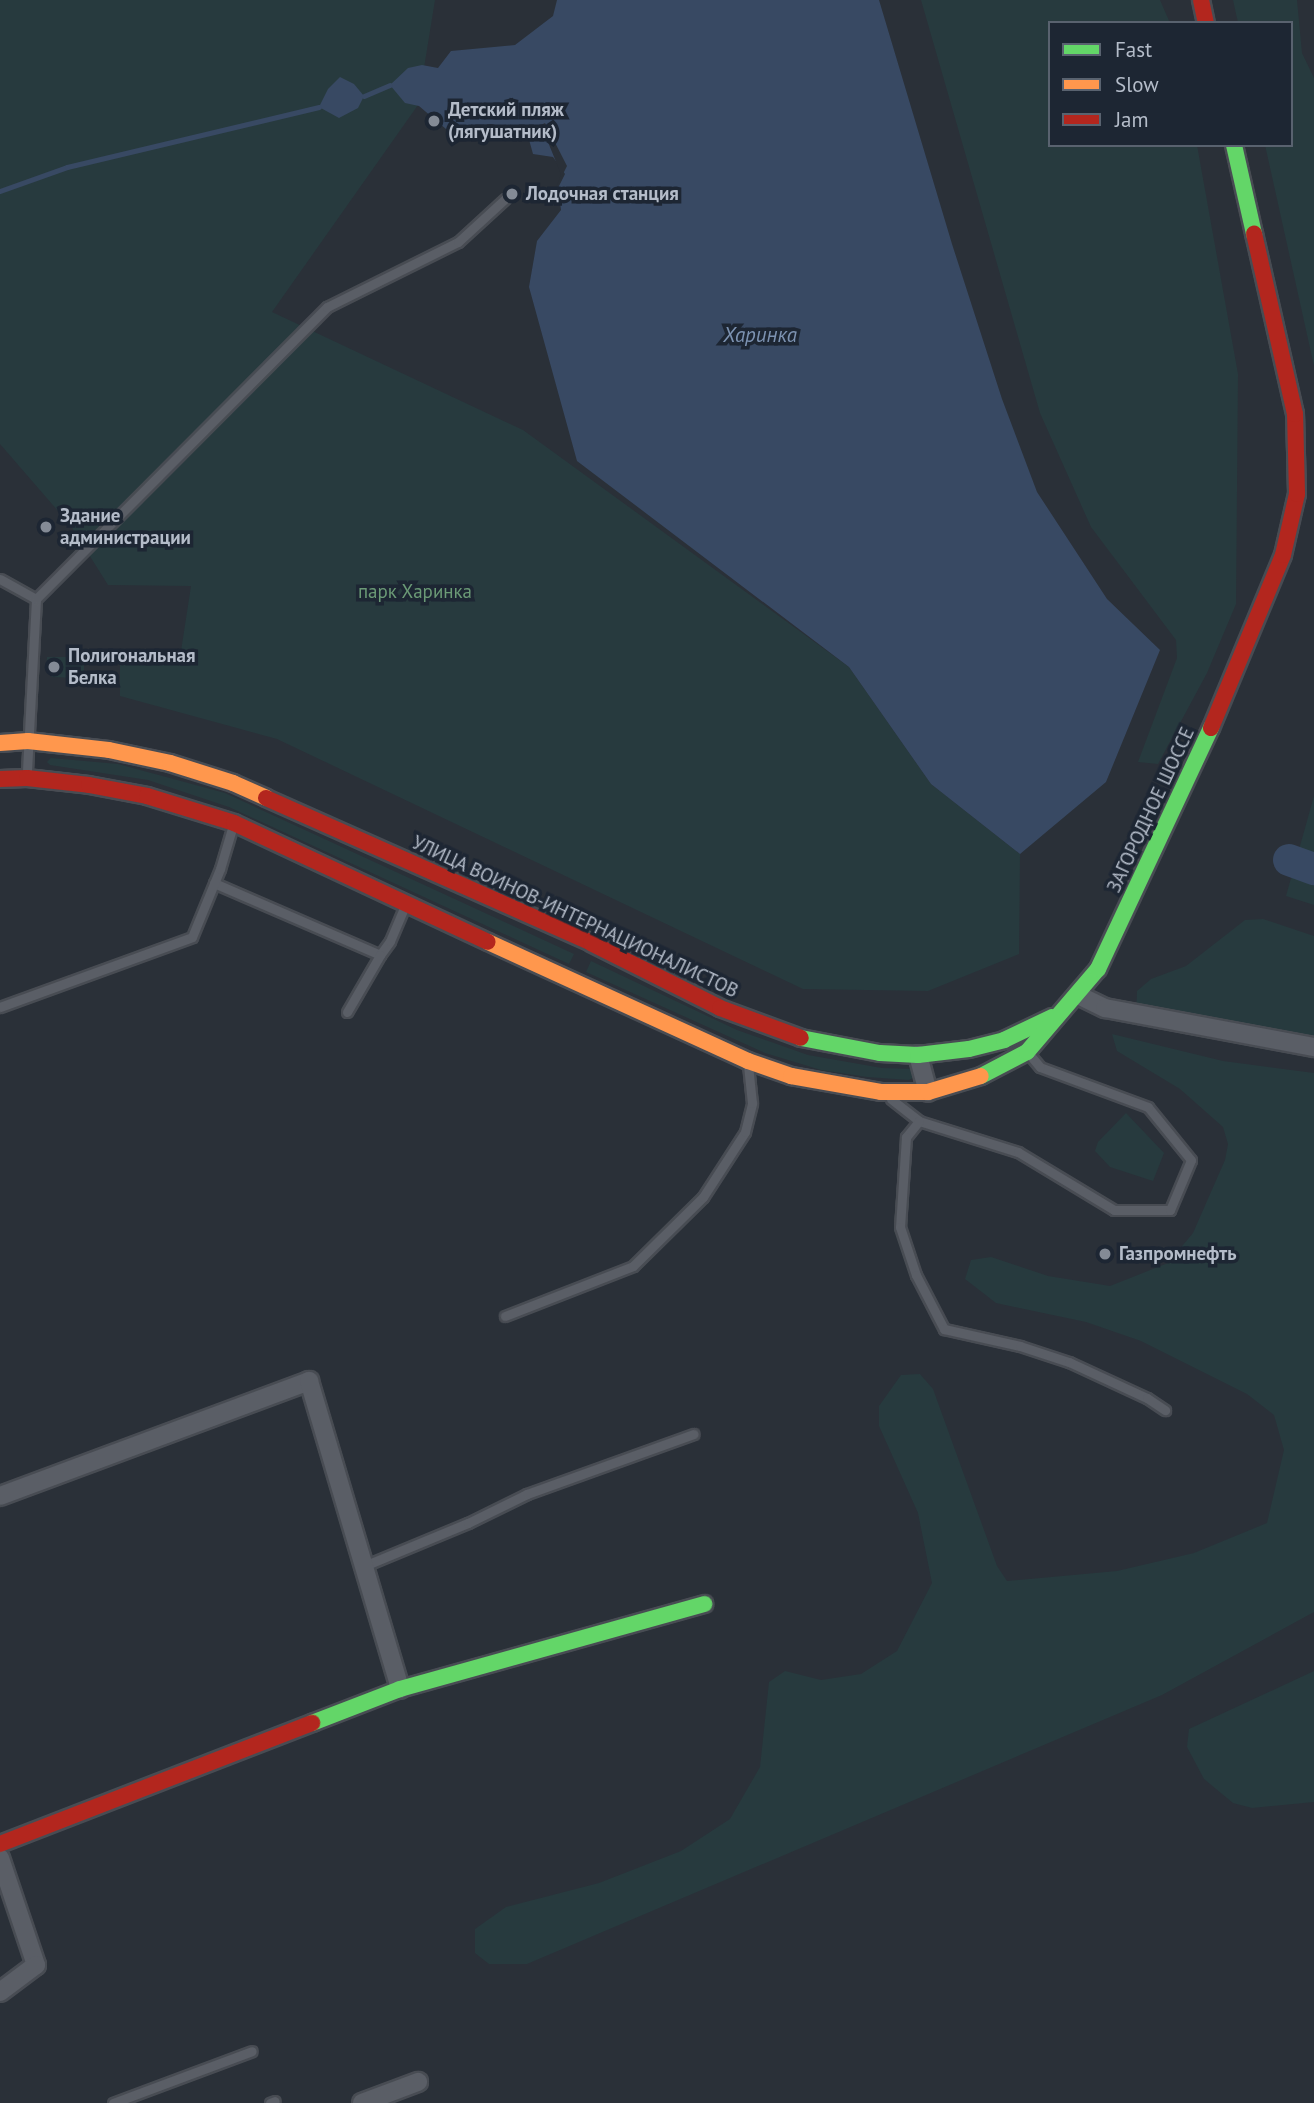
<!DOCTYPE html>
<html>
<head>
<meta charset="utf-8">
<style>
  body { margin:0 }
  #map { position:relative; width:1314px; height:2103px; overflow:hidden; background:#2a3038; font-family:"PT Sans",sans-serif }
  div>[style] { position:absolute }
  .green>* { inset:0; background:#273a3e }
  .water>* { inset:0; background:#384963 }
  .pier>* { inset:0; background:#2a3038 }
  .stream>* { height:5px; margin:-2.5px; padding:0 2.5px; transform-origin:2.5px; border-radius:2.5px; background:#384963 }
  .river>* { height:32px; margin:-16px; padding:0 16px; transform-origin:16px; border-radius:16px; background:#384963 }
  .roads { filter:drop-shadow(2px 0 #484c53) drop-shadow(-2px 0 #484c53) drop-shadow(0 2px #484c53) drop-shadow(0 -2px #484c53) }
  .lane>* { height:9px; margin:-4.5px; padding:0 4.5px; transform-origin:4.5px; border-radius:4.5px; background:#5a5e66 }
  .street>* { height:18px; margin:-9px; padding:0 9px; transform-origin:9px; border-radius:9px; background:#5a5e66 }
  .fast>* { height:16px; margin:-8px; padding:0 8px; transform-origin:8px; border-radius:8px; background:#63d668 }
  .slow>* { height:16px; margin:-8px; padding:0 8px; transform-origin:8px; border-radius:8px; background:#ff974d }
  .jam>* { height:16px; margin:-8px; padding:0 8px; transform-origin:8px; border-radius:8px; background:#b3261e }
  .dots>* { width:19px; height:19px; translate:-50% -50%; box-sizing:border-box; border:4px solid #1d2633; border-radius:50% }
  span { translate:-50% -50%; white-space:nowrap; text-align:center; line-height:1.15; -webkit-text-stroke:7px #1d2633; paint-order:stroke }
  .poi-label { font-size:19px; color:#b4bcc9; font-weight:700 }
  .left { translate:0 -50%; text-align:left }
  .park-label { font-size:19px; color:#6b9a76 }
  .street-label { font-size:19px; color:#b4bcc9 }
  .water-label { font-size:21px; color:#7c92b1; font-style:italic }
  .legend { position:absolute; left:1048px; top:21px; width:245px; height:126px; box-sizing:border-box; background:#1d2633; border:2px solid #59626f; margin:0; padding:9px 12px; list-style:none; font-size:21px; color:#b4bcc9 }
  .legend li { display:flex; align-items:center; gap:14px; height:35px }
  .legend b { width:35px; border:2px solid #59626f }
</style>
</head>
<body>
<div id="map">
  <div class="green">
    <div style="clip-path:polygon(0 0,435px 0,418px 105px,272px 312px,523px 430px,849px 667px,931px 784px,1020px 854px,1019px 954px,928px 991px,803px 989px,277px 739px,120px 696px,120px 652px,181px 651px,191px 586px,108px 585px,71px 526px,0 444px)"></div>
    <div style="clip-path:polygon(921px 0,1160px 0,1170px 23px,1050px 23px,1050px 145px,1197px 145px,1238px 374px,1236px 604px,1207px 673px,1158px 764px,1138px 762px,1177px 658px,1176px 640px,1091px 527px,1040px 413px)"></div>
    <div style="clip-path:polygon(1233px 0,1297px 0,1302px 53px,1314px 78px,1314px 366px,1265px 145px,1291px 145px,1291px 23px,1238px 23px)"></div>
    <div style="clip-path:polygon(47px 657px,84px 657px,84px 671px,77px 678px,52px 677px,46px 670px)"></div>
    <div style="clip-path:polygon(51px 758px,118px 764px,225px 793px,574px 954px,569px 964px,229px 807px,148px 780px,50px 765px,47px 762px)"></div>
    <div style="clip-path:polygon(1314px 796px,1314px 905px,1286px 896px)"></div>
    <div style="clip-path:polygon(1263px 919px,1314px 936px,1314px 1037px,1136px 1016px,1137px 991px,1151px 979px,1186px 966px,1245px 920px)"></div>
    <div style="clip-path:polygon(591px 961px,737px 1030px,808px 1055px,882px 1068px,911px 1069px,916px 1076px,909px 1080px,867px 1077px,821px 1070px,765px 1053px,586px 972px)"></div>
    <div style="clip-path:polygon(1112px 1034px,1223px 1061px,1314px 1073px,1314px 1612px,1162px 1695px,527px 1964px,489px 1964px,475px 1953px,475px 1929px,506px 1907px,599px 1883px,681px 1851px,730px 1819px,760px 1767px,769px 1682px,785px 1671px,821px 1680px,861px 1674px,897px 1651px,932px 1583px,918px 1513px,879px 1426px,879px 1406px,901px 1375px,920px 1374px,933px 1389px,997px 1566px,1007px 1581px,1117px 1571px,1194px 1553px,1267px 1523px,1284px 1450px,1274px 1415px,1247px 1394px,1141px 1341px,1086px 1322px,996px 1303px,965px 1279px,971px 1260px,991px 1257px,1048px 1276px,1110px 1286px,1168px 1263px,1193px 1233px,1225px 1160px,1228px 1144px,1223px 1127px,1180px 1089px,1117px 1051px)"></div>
    <div style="clip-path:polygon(1126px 1113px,1164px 1153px,1153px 1181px,1110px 1167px,1095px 1151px,1098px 1142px)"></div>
    <div style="clip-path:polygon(1314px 1671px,1314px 1802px,1252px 1808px,1233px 1803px,1204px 1779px,1187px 1747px,1189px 1729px)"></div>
  </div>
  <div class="water">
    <div style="clip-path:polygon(557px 0,879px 0,952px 244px,1002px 399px,1037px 492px,1107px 599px,1160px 650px,1106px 782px,1020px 854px,931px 784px,849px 667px,577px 461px,529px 287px,537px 241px,561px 210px,558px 188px,565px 174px,553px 157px,533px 154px,528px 136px,511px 136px,492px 124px,446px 129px,419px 106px,405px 103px,390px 85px,408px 68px,422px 65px,438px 68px,451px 51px,515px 45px,553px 16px)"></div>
    <div style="clip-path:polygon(340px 77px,354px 84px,364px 96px,358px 108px,339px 118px,319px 107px,328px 89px)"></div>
  </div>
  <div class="pier">
    <div style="clip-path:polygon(545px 123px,567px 166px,556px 188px,561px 174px,541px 125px)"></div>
  </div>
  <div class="stream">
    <div style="left:364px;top:96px;width:28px;rotate:-23deg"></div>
    <div style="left:0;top:191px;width:71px;rotate:-19.7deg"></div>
    <div style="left:67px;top:167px;width:259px;rotate:-13.4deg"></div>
  </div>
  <div class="river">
    <div style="left:1289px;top:860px;width:27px;rotate:20deg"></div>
  </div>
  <div class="roads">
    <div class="lane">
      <div style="left:0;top:579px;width:41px;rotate:29.1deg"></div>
      <div style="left:36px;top:599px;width:174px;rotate:93deg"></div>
      <div style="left:36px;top:599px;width:412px;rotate:-45.1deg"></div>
      <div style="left:327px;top:307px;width:146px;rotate:-26.4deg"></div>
      <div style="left:458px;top:242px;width:64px;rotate:-42.5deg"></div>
      <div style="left:214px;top:883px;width:181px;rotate:23.4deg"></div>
      <div style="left:380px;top:955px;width:17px;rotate:-54deg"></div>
      <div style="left:390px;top:941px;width:38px;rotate:-67deg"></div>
      <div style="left:0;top:1007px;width:204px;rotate:-20deg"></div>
      <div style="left:192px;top:937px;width:74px;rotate:-67.6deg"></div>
      <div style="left:220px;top:869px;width:46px;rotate:-73.5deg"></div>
      <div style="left:347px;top:1012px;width:66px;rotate:-59.9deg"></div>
      <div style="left:891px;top:1099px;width:36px;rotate:38deg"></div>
      <div style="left:919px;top:1121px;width:104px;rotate:17.4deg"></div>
      <div style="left:1018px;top:1152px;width:112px;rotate:31.1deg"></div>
      <div style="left:1114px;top:1210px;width:56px"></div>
      <div style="left:1170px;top:1210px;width:54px;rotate:-67.2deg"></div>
      <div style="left:1191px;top:1160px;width:68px;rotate:-129.1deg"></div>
      <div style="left:1148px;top:1107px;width:115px;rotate:-159.7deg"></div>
      <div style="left:1040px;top:1067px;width:16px;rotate:-130deg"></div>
      <div style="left:919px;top:1121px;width:21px;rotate:129deg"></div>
      <div style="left:906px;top:1137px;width:90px;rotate:93.8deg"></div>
      <div style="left:900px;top:1227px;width:51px;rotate:71.6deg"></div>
      <div style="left:916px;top:1275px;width:61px;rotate:62.6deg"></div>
      <div style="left:944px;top:1329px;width:78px;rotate:12.6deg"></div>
      <div style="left:1020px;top:1346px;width:52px;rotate:18.1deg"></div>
      <div style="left:1069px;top:1362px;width:86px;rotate:24.8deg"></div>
      <div style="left:1147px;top:1398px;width:22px;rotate:34deg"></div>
      <div style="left:505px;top:1316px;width:137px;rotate:-21.3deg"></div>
      <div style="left:633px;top:1266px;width:98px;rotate:-44.6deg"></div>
      <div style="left:703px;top:1197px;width:77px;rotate:-57.1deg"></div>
      <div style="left:745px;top:1132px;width:30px;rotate:-76deg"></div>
      <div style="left:752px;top:1103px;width:36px;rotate:-96deg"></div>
      <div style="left:364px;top:1566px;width:113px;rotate:-22.5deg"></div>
      <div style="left:468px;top:1523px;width:66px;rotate:-26.2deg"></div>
      <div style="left:527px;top:1494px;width:177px;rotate:-19.8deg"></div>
      <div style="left:113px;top:2103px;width:148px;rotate:-20.5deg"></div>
      <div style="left:270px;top:2103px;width:5px;rotate:-22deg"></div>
    </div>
    <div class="street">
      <div style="left:1078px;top:995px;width:30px;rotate:26deg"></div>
      <div style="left:1105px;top:1008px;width:213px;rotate:10.6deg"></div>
      <div style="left:918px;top:1055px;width:38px;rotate:75deg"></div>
      <div style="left:0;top:1496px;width:330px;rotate:-20.4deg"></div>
      <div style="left:309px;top:1381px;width:321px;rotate:73.5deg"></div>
      <div style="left:0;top:1858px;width:113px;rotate:71.4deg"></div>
      <div style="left:36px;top:1965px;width:45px;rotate:143.1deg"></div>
      <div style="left:362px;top:2103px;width:60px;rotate:-20.6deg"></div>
    </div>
    <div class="fast">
      <div style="left:1234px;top:145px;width:91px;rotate:77.3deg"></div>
      <div style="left:801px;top:1038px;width:80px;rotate:10.8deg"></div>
      <div style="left:880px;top:1053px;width:38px;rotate:3deg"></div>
      <div style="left:918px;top:1055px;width:51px;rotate:-6.7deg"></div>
      <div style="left:969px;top:1049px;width:36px;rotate:-14deg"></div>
      <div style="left:1004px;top:1040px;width:53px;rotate:-25.6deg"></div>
      <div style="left:981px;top:1076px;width:52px;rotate:-27.6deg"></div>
      <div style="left:1027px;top:1052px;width:109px;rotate:-49.5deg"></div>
      <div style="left:1098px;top:969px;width:266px;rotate:-64.9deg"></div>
      <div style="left:312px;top:1723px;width:94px;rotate:-21.1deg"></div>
      <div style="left:400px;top:1689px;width:316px;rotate:-15.6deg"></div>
    </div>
    <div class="slow">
      <div style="left:0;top:743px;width:28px;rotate:-4deg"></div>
      <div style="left:28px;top:741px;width:81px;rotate:6.3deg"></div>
      <div style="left:109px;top:750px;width:62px;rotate:12deg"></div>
      <div style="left:170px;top:763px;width:66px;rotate:17.6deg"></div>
      <div style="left:233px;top:783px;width:36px;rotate:24deg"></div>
      <div style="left:488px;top:942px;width:286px;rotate:24.6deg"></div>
      <div style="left:748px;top:1061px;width:46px;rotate:19.2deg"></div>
      <div style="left:791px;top:1076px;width:91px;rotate:10.1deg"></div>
      <div style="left:881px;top:1092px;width:47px"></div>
      <div style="left:928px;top:1092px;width:55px;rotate:-16.8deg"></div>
    </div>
    <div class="jam">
      <div style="left:1201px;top:0;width:24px;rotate:78deg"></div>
      <div style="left:1211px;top:728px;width:187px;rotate:-67.4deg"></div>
      <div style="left:1283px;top:555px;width:63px;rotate:-77.1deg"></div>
      <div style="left:1297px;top:494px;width:80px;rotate:-91.4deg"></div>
      <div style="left:1295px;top:414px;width:185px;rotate:-102.8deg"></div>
      <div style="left:0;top:779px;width:27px;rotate:-2deg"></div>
      <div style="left:27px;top:778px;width:62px;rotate:6.4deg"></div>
      <div style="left:89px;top:785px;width:59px;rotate:10.7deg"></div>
      <div style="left:147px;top:796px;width:91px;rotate:17.2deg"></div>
      <div style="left:234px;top:823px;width:280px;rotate:25.1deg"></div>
      <div style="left:266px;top:798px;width:356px;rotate:24deg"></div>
      <div style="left:591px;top:943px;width:144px;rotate:26.7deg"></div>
      <div style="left:720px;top:1008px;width:86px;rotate:20.3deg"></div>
      <div style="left:0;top:1844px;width:335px;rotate:-21.2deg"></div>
    </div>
  </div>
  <div class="dots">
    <div style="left:434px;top:121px;background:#848b96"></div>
    <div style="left:512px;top:194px;background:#848b96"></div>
    <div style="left:46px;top:527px;background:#848b96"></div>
    <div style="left:54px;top:667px;background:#848b96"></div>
    <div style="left:1105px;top:1254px;background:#848b96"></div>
  </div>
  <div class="poi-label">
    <span class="left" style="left:448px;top:121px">Детский пляж<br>(лягушатник)</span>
    <span class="left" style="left:526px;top:194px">Лодочная станция</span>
    <span class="left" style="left:60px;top:527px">Здание<br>администрации</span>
    <span class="left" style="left:68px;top:667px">Полигональная<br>Белка</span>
    <span class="left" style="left:1119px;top:1254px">Газпромнефть</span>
  </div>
  <div class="park-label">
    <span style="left:415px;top:592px">парк Харинка</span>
  </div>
  <div class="street-label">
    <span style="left:1151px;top:810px;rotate:-65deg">ЗАГОРОДНОЕ ШОССЕ</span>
    <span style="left:575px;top:917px;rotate:25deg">УЛИЦА ВОИНОВ-ИНТЕРНАЦИОНАЛИСТОВ</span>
  </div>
  <div class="water-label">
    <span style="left:760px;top:335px">Харинка</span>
  </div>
  <ul class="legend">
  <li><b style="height:9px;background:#63d668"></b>Fast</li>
  <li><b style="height:9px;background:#ff974d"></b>Slow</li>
  <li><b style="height:9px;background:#b3261e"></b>Jam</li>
  </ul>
</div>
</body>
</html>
